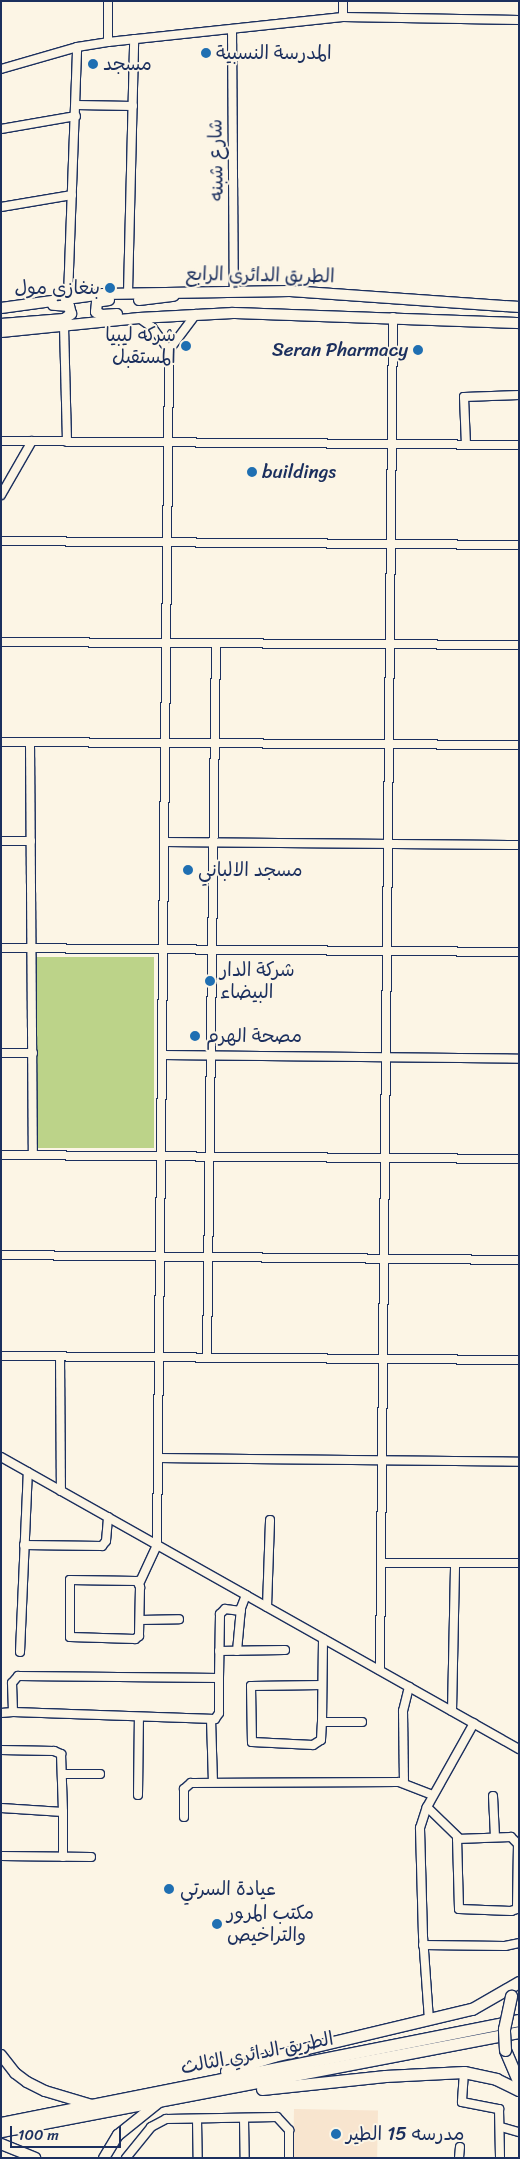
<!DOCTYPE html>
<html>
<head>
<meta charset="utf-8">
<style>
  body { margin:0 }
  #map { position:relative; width:520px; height:2159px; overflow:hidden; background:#fcf5e5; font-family:Sriracha,"Playpen Sans Arabic",sans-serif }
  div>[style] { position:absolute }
  .built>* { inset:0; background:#f8e5cf; transform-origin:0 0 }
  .green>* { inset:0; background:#bcd389; transform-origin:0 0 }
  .roads { filter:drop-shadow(1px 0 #1b2f5e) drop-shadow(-1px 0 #1b2f5e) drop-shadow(0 1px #1b2f5e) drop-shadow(0 -1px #1b2f5e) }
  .minor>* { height:8px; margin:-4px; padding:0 4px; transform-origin:4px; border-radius:4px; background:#fcf5e5 }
  .major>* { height:10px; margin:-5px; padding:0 5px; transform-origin:5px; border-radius:5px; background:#fcf5e5 }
  .highway>* { height:11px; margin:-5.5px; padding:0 5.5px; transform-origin:5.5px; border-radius:5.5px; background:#fcf5e5 }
  .bridges { filter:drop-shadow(1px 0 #1b2f5e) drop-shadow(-1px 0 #1b2f5e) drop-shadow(0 1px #1b2f5e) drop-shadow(0 -1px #1b2f5e) }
  .highway-bridge>* { height:11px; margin:-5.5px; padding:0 5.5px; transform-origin:5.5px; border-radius:5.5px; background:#fcf5e5 }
  .dots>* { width:14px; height:14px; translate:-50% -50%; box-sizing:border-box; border:2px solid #fcf5e5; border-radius:50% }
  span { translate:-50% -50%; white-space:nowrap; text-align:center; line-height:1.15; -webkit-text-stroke:4px #fcf5e5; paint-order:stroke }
  .poi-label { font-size:19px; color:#1b2f5e }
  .left { translate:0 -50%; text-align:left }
  .right { translate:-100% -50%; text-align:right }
  .street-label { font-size:19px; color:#1b2f5e }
  .frame { position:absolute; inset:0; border:2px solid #1b2f5e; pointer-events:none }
  .scale { position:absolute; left:10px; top:2126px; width:111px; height:22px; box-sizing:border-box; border:2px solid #1b2f5e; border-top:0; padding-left:6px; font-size:15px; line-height:18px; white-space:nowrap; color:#1b2f5e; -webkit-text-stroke:4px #fcf5e5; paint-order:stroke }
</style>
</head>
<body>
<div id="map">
  <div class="built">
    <div style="left:294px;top:2109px;width:84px;height:49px;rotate:1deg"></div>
  </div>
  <div class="green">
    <div style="left:35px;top:957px;width:119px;height:191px"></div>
  </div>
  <div class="roads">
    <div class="minor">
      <div style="left:108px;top:1px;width:41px;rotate:90deg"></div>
      <div style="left:343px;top:17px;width:16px;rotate:-90deg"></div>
      <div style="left:232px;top:29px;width:262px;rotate:89.6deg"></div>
      <div style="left:1px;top:69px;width:79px;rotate:-16.1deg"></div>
      <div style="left:77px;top:47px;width:31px;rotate:-9deg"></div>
      <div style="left:108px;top:42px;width:236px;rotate:-6.1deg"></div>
      <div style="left:343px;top:17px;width:176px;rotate:1deg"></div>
      <div style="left:76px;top:105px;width:57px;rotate:1deg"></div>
      <div style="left:1px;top:129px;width:76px;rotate:-9.8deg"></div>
      <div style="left:1px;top:207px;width:72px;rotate:-9.6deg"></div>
      <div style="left:128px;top:293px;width:254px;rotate:-88.6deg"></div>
      <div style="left:68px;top:297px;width:250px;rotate:-87.9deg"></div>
      <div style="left:139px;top:318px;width:16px;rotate:35deg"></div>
      <div style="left:152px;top:327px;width:29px;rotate:54deg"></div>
      <div style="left:64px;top:326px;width:116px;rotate:88.5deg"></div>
      <div style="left:1px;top:441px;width:518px;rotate:0.44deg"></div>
      <div style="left:466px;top:445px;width:48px;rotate:-92.4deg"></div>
      <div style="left:464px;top:397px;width:55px;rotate:-2.1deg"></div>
      <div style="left:1px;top:495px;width:62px;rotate:-60.1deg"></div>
      <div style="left:1px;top:541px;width:518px;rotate:0.44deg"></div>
      <div style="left:1px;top:642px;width:518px;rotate:0.33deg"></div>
      <div style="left:1px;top:742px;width:518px;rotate:0.33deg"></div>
      <div style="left:30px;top:743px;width:412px;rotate:89.6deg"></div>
      <div style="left:1px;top:841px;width:30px"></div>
      <div style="left:165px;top:842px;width:354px;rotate:0.5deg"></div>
      <div style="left:1px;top:948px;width:518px;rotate:0.44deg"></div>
      <div style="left:1px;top:1053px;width:32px"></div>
      <div style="left:163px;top:1055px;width:356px;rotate:0.6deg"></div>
      <div style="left:1px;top:1155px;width:518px;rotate:0.44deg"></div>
      <div style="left:1px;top:1255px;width:518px;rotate:0.55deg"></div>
      <div style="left:1px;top:1356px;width:518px;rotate:0.44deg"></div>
      <div style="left:60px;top:1356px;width:135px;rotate:89.6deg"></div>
      <div style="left:207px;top:1357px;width:714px;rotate:-89.28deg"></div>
      <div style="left:1px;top:1457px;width:595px;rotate:29.41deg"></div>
      <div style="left:159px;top:1458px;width:360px;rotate:0.6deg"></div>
      <div style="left:24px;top:1545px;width:78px;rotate:0.7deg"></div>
      <div style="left:102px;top:1546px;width:6px;rotate:-51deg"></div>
      <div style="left:106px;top:1541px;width:24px;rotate:-85deg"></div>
      <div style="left:381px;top:1563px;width:138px"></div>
      <div style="left:70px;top:1580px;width:67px;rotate:0.9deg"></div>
      <div style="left:137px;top:1581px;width:7px;rotate:63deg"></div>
      <div style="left:140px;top:1587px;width:49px;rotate:91.2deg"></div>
      <div style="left:139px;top:1636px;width:5px;rotate:143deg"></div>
      <div style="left:135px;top:1639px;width:65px;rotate:-178.2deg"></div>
      <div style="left:70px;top:1637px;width:57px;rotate:-90deg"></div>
      <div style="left:139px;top:1584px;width:43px;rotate:-65.2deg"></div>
      <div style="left:157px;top:1545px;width:1195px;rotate:-89.42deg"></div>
      <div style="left:169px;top:350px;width:45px;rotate:-53.1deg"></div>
      <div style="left:267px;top:1607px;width:87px;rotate:-88deg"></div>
      <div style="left:140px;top:1620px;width:39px;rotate:-1deg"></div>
      <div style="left:219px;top:1651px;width:66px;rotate:-0.9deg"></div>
      <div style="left:237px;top:1651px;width:43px;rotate:-84.7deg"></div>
      <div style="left:241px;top:1608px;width:14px;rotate:-69deg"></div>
      <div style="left:20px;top:1652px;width:180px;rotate:-87.5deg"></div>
      <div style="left:380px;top:1670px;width:1353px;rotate:-89.45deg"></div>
      <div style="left:219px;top:1678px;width:201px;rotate:-179.4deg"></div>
      <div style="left:18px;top:1676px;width:9px;rotate:131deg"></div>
      <div style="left:12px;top:1683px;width:29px;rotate:88deg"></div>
      <div style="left:13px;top:1712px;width:202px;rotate:2deg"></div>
      <div style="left:215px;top:1719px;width:7px;rotate:-56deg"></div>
      <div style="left:219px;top:1713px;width:35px;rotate:-90deg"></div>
      <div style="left:219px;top:1678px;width:64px;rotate:-89.1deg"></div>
      <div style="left:220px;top:1614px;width:7px;rotate:-45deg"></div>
      <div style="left:225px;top:1609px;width:16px;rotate:7deg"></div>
      <div style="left:322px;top:1685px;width:71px;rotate:179.2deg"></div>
      <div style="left:251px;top:1686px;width:56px;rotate:89deg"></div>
      <div style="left:252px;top:1742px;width:61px;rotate:2.8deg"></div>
      <div style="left:313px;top:1745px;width:9px;rotate:-32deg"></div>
      <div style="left:321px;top:1740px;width:18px;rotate:-87deg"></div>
      <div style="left:322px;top:1722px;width:83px;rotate:-89.3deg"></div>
      <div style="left:452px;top:1711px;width:148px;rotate:-88.8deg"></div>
      <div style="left:1px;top:1713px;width:12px;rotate:-5deg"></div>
      <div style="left:211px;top:1719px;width:63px;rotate:88.2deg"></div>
      <div style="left:322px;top:1722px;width:40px"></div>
      <div style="left:1px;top:1750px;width:53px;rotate:1.1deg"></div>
      <div style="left:54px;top:1751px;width:8px;rotate:23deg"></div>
      <div style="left:61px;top:1754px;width:58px;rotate:88deg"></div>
      <div style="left:63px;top:1812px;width:62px;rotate:-176.3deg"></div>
      <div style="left:63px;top:1774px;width:37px"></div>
      <div style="left:404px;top:1783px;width:72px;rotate:-90.8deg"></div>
      <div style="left:403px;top:1711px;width:25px;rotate:-76deg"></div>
      <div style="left:138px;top:1795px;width:77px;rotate:-89.3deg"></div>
      <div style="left:493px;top:1796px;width:41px;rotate:87.2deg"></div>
      <div style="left:427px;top:1807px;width:45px;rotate:44.1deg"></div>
      <div style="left:184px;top:1817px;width:28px;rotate:-90deg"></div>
      <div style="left:184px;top:1789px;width:9px;rotate:-41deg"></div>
      <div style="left:191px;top:1783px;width:208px;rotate:-0.3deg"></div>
      <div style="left:399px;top:1782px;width:36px;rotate:21deg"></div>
      <div style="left:511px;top:1837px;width:10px;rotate:45deg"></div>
      <div style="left:518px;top:1844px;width:65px;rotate:90.9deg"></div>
      <div style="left:517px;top:1909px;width:6px;rotate:162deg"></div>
      <div style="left:511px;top:1911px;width:52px;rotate:-177.8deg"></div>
      <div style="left:459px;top:1909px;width:70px;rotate:-91.6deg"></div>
      <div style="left:457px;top:1839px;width:54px;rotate:-2.1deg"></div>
      <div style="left:1px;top:1856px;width:90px;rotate:0.6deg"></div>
      <div style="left:63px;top:1857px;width:45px;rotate:-90deg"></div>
      <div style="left:423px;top:1945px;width:82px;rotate:0.7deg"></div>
      <div style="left:505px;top:1946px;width:14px;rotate:-12deg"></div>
      <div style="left:429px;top:2020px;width:84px;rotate:-94.1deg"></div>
      <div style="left:423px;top:1936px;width:108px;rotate:-91.6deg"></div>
      <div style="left:420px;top:1828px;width:22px;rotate:-72deg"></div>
      <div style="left:427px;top:1807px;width:96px;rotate:-60.8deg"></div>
      <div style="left:464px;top:2072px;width:30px;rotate:94deg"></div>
      <div style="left:462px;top:2102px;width:38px;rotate:11deg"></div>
      <div style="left:499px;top:2109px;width:49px;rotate:88.8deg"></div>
      <div style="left:197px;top:2119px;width:39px;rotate:89deg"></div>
      <div style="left:244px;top:2119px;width:39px;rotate:89deg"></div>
      <div style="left:501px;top:2127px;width:19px;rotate:16deg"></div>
      <div style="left:126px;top:2158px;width:40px;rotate:-51deg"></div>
      <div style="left:151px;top:2127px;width:17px;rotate:-28deg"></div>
      <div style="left:166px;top:2119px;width:111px;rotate:-1deg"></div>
      <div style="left:277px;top:2117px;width:18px;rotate:47deg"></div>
      <div style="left:289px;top:2130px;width:28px;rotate:90deg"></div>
      <div style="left:459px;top:2158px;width:11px;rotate:-85deg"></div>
    </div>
    <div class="major">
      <div style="left:109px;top:300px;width:12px;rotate:171deg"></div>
      <div style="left:97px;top:302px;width:10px;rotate:96deg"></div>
      <div style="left:96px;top:312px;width:7px;rotate:27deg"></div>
      <div style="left:102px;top:315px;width:15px;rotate:-4deg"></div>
      <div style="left:139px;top:300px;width:35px;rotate:-7deg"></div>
      <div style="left:1px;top:308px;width:103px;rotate:-7.8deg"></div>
      <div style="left:103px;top:294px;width:187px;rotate:-0.9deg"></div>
      <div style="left:290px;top:291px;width:230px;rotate:4deg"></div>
      <div style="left:1px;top:324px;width:63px;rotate:-4.5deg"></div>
      <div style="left:64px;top:319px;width:9px;rotate:-36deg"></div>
      <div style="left:71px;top:314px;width:8px;rotate:-104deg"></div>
      <div style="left:69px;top:306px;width:16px;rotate:-176deg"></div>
      <div style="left:1px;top:332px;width:139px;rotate:-5.8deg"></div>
      <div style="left:139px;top:318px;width:94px;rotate:-3deg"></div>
      <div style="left:233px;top:313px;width:286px;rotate:2deg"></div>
      <div style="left:1px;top:2055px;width:23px;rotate:52deg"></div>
      <div style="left:15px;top:2073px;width:15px;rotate:37deg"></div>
      <div style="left:27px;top:2082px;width:20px;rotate:27deg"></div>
      <div style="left:45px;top:2091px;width:49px;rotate:16.6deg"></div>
      <div style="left:1px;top:2144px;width:37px;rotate:22deg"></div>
      <div style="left:104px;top:2158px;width:27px;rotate:-59deg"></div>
      <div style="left:118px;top:2135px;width:53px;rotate:-38.8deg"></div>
    </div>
    <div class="highway">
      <div style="left:505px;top:2050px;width:36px;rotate:67deg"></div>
      <div style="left:226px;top:2071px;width:50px;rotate:-17.4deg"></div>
      <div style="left:274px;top:2056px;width:204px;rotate:-13.4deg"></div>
      <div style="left:472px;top:2009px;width:54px;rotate:-29.9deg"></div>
      <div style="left:262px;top:2089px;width:124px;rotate:-6deg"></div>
      <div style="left:385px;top:2076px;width:79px;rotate:-2.9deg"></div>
      <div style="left:464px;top:2072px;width:33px;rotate:12deg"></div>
      <div style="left:496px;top:2079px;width:25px;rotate:26deg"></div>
      <div style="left:1px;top:2123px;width:528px;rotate:-11.25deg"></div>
      <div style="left:1px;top:2131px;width:527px;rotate:-10.82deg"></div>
    </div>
  </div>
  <div class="bridges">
    <div class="highway-bridge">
      <div style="left:505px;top:2050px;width:21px;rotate:-93deg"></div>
      <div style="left:504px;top:2029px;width:34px;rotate:-78deg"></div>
    </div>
  </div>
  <div class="dots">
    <div style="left:206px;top:53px;background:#1f6fb2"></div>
    <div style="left:93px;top:64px;background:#1f6fb2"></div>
    <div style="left:110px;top:288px;background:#1f6fb2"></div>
    <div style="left:186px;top:346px;background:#1f6fb2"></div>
    <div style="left:418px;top:350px;background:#1f6fb2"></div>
    <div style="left:252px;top:472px;background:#1f6fb2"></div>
    <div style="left:188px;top:870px;background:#1f6fb2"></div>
    <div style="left:210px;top:981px;background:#1f6fb2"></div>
    <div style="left:195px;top:1036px;background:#1f6fb2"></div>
    <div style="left:169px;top:1889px;background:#1f6fb2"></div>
    <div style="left:217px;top:1924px;background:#1f6fb2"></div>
    <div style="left:336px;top:2134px;background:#1f6fb2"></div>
  </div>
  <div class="poi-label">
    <span class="left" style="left:216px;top:53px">المدرسة النسبية</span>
    <span class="left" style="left:103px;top:64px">مسجد</span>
    <span class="right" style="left:100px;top:288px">بنغازي مول</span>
    <span class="right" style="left:176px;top:346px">شركه ليبيا<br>المستقبل</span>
    <span class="right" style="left:408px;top:350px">Seran Pharmacy</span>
    <span class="left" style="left:262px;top:472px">buildings</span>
    <span class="left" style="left:198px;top:870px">مسجد الالباني</span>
    <span class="left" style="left:220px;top:981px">شركة الدار<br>البيضاء</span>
    <span class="left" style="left:206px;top:1036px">مصحة الهرم</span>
    <span class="left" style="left:180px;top:1889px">عيادة السرتي</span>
    <span class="left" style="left:227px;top:1924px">مكتب المرور<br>والتراخيص</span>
    <span class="left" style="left:346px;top:2134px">مدرسه 15 الطير</span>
  </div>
  <div class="street-label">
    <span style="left:216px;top:160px;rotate:-91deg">شارع شبنه</span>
    <span style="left:260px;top:275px;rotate:1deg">الطريق الدائري الرابع</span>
    <span style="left:257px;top:2053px;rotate:-11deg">الطريق الدائري الثالث</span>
  </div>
  <div class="frame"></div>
  <div class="scale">100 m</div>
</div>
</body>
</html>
